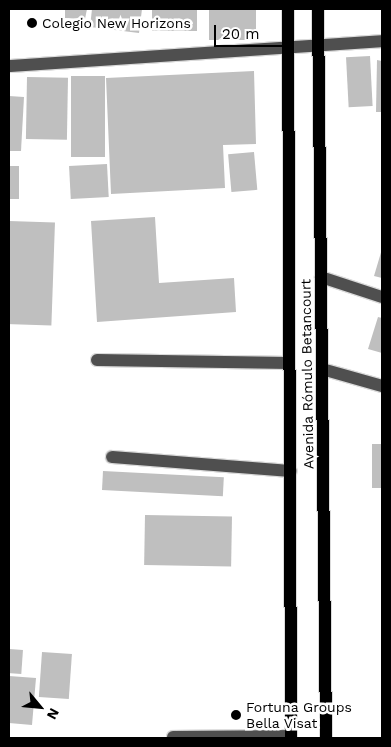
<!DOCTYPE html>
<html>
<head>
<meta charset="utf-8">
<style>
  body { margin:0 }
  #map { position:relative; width:391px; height:747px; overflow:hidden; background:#fff; font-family:"Work Sans",sans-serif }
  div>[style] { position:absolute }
  .building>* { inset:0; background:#bfbfbf; transform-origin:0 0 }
  .roads { filter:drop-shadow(1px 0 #dbdbdb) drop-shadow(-1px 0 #dbdbdb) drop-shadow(0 1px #dbdbdb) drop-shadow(0 -1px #dbdbdb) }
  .minor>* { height:12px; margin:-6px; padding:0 6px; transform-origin:6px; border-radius:6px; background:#4f4f4f }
  .major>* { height:12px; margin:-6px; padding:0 6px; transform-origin:6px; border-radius:6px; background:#000 }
  .dots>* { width:14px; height:14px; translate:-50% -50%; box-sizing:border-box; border:2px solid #fff; border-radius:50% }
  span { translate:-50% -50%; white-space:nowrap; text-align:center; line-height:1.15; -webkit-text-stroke:5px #fff; paint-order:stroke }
  .poi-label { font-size:14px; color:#000 }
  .left { translate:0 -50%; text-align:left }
  .street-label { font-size:14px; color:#000 }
  .frame { position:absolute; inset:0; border:10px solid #000; pointer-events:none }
  .north { position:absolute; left:15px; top:682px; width:50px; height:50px; -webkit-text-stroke:4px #fff; paint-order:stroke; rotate:118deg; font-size:14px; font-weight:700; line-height:20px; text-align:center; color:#000 }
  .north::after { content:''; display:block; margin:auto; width:18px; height:22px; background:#000; clip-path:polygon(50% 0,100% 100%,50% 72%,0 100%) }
  .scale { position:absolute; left:214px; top:25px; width:74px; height:22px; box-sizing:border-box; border:2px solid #000; border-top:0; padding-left:6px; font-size:15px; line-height:18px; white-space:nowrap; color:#000; -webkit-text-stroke:4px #fff; paint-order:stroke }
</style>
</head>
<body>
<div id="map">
  <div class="building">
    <div style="clip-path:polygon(65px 9px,87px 9px,85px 19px,65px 18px)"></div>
    <div style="clip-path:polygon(92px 9px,142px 9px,139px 33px,90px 27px)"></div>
    <div style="left:152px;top:9px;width:45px;height:22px"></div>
    <div style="left:209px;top:9px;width:47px;height:31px"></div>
    <div style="left:370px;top:56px;width:50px;height:24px;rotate:87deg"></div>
    <div style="clip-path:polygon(377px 60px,382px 61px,382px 112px,376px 112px)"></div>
    <div style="clip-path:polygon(254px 71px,256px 144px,223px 145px,225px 188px,111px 194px,106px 78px)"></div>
    <div style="left:71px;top:76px;width:34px;height:81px"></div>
    <div style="left:27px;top:77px;width:41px;height:62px;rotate:1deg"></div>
    <div style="clip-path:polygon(9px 96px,24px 97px,21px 151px,9px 151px)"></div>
    <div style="left:254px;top:152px;width:38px;height:26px;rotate:85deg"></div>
    <div style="left:107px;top:164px;width:33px;height:38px;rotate:87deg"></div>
    <div style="left:9px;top:166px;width:10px;height:33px"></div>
    <div style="clip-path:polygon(155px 217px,159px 283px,234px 278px,236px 312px,97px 322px,91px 221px)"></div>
    <div style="left:9px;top:221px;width:46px;height:103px;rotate:2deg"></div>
    <div style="clip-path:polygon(382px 249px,382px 278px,374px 276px)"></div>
    <div style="clip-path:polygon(378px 317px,382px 318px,382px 353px,368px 349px)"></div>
    <div style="left:372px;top:444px;width:10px;height:44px"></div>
    <div style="left:103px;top:471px;width:121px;height:19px;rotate:3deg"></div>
    <div style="left:145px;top:515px;width:87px;height:50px;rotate:1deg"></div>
    <div style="left:9px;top:649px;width:14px;height:24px;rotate:4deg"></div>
    <div style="left:42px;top:652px;width:30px;height:45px;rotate:4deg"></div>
    <div style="clip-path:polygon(9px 676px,36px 678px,32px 725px,9px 723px)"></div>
  </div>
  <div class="roads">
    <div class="minor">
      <div style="left:9px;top:66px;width:374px;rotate:-3.8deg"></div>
      <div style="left:321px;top:277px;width:64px;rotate:18.2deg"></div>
      <div style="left:97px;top:360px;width:192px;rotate:0.9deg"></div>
      <div style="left:322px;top:369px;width:62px;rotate:15.8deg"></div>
      <div style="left:112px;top:457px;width:179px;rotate:4.5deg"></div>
      <div style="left:173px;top:737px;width:118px;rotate:-0.5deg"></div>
    </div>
    <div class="major">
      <div style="left:288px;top:9px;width:729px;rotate:89.76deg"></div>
      <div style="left:318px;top:9px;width:729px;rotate:89.37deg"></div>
    </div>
  </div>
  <div class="dots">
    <div style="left:32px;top:23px;background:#000"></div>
    <div style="left:236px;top:715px;background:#000"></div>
  </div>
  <div class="poi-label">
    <span class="left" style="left:42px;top:23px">Colegio New Horizons</span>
    <span class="left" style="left:246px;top:715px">Fortuna Groups<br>Bella Visat</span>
  </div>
  <div class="street-label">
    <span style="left:307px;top:374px;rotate:-91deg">Avenida Rómulo Betancourt</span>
  </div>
  <div class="frame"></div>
  <div class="north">N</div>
  <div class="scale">20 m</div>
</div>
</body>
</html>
